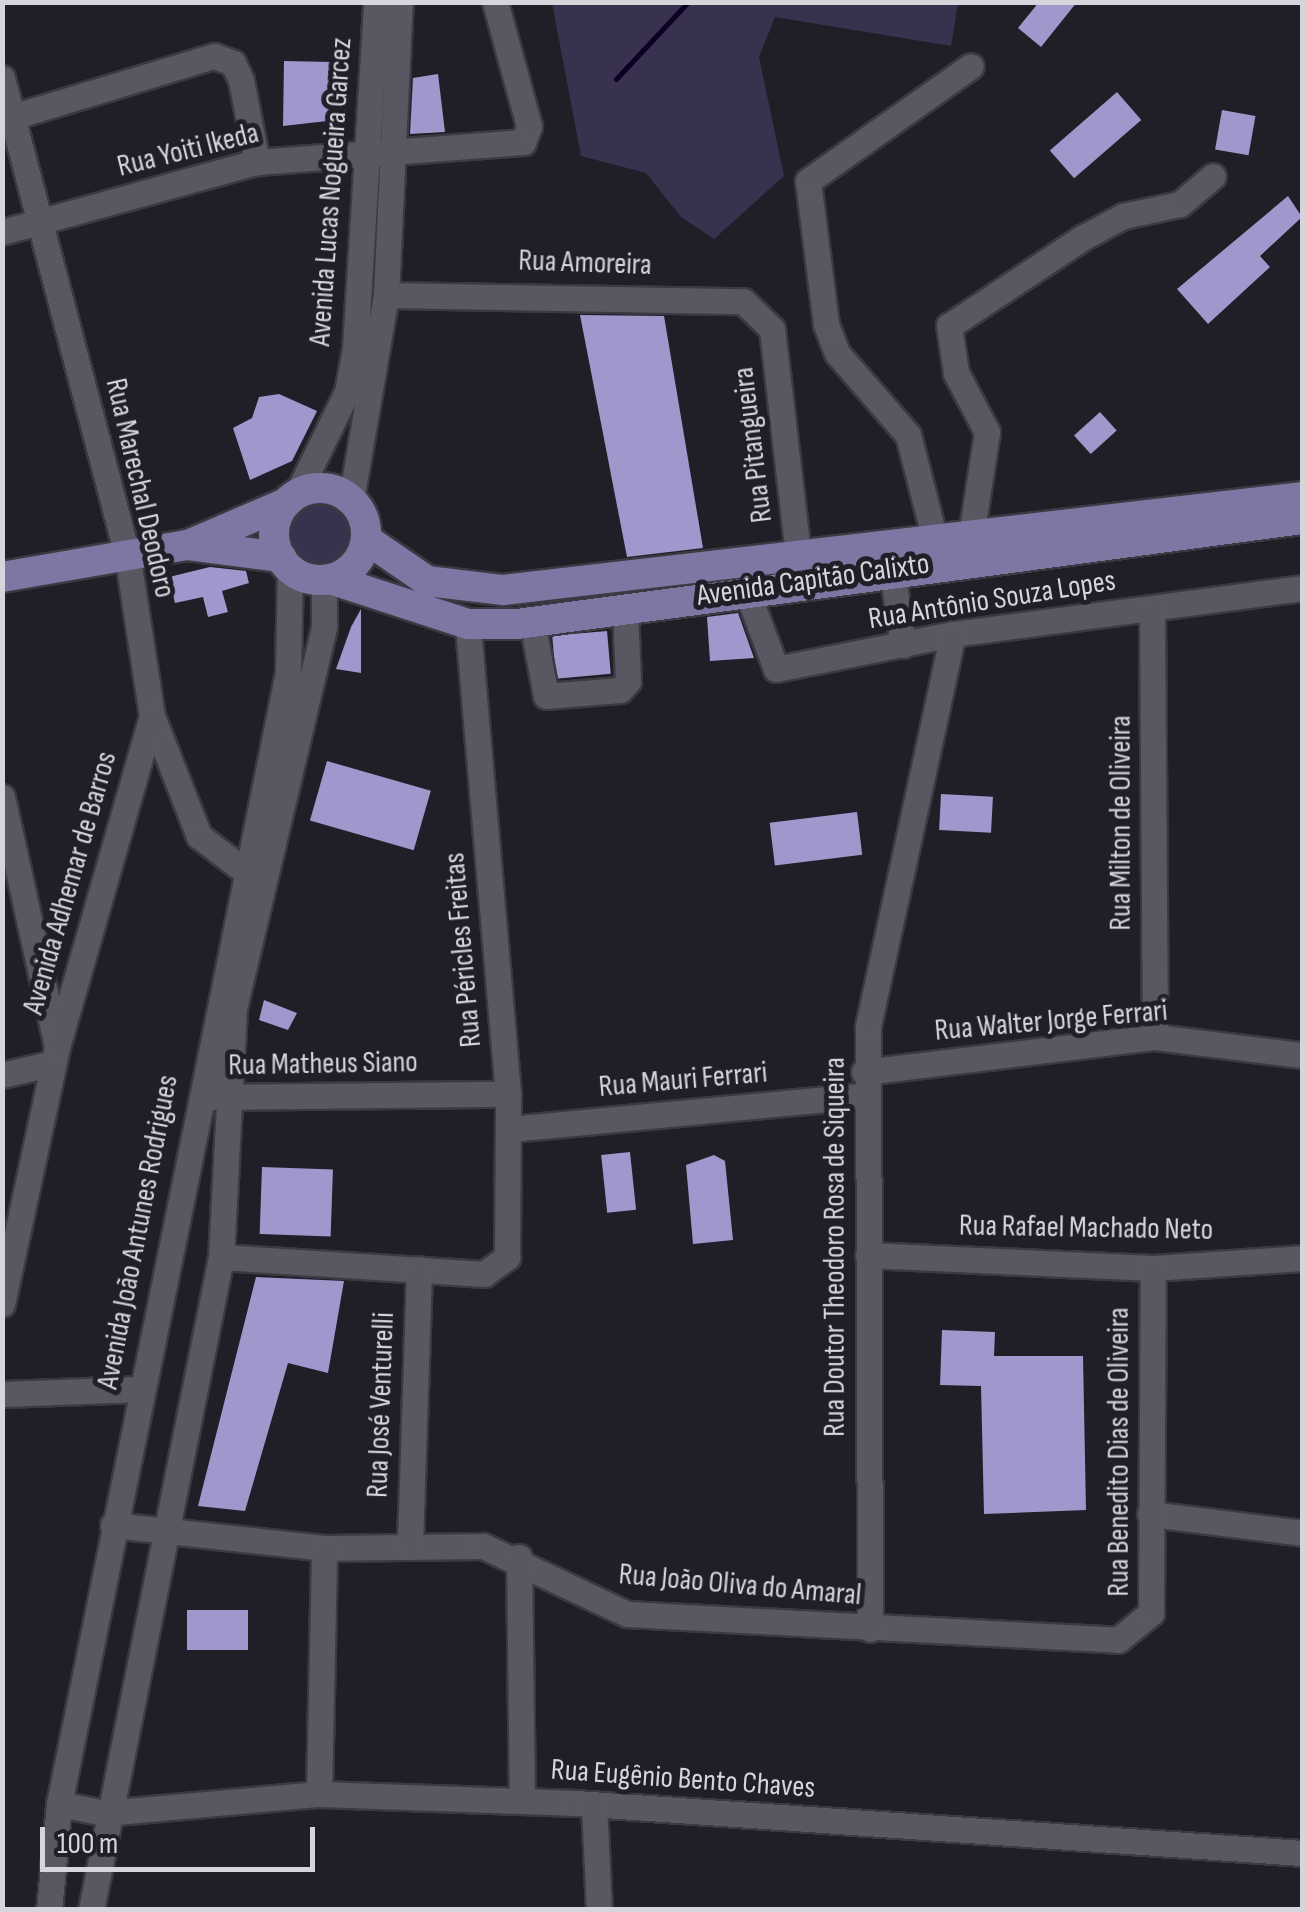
<!DOCTYPE html>
<html>
<head>
<meta charset="utf-8">
<style>
  body { margin:0 }
  #map { position:relative; width:1305px; height:1912px; overflow:hidden; background:#201e27; font-family:"Sofia Sans Condensed",sans-serif }
  div>[style] { position:absolute }
  .green>* { inset:0; background:#38324e }
  .round { border-radius:50% }
  .stream>* { height:5px; margin:-2.5px; padding:0 2.5px; transform-origin:2.5px; border-radius:2.5px; background:#0c0025 }
  .building>* { inset:0; background:#a197cd; transform-origin:0 0 }
  .roads { filter:drop-shadow(2px 0 #3b3941) drop-shadow(-2px 0 #3b3941) drop-shadow(0 2px #3b3941) drop-shadow(0 -2px #3b3941) }
  .minor>* { height:25px; margin:-12.5px; padding:0 12.5px; transform-origin:12.5px; border-radius:12.5px; background:#595862 }
  .major>* { height:30px; margin:-15px; padding:0 15px; transform-origin:15px; border-radius:15px; background:#7f77a3 }
  .major>.ring { margin:-15px; padding:0; box-sizing:content-box; background:none; border:30px solid #7f77a3; border-radius:50% }
  span { translate:-50% -50%; white-space:nowrap; text-align:center; line-height:1.15; -webkit-text-stroke:10px #201e27; paint-order:stroke }
  .street-label { font-size:30px; color:#d6d5db }
  .frame { position:absolute; inset:0; border:5px solid #d6d5db; pointer-events:none }
  .scale { position:absolute; left:40px; top:1827px; width:275px; height:45px; box-sizing:border-box; border:5px solid #d6d5db; border-top:0; padding-left:12px; font-size:30px; line-height:35px; white-space:nowrap; color:#d6d5db; -webkit-text-stroke:8px #201e27; paint-order:stroke }
</style>
</head>
<body>
<div id="map">
  <div class="green">
    <div style="clip-path:polygon(552px 3px,552px 2px,958px 3px,951px 46px,775px 17px,759px 57px,784px 176px,714px 239px,681px 217px,646px 173px,581px 156px)"></div>
    <div class="round" style="left:291px;top:505px;width:58px;height:58px"></div>
  </div>
  <div class="stream">
    <div style="left:616px;top:79px;width:105px;rotate:-46.9deg"></div>
  </div>
  <div class="building">
    <div style="clip-path:polygon(1039px 2px,1077px 2px,1041px 47px,1018px 28px)"></div>
    <div style="clip-path:polygon(346px 40px,345px 119px,283px 126px,284px 61px,332px 62px)"></div>
    <div style="clip-path:polygon(438px 74px,445px 132px,410px 134px,413px 78px)"></div>
    <div style="left:1117px;top:92px;width:37px;height:89px;rotate:49deg"></div>
    <div style="left:1222px;top:110px;width:34px;height:40px;rotate:10deg"></div>
    <div style="clip-path:polygon(1288px 196px,1302px 217px,1260px 256px,1270px 267px,1208px 324px,1177px 289px)"></div>
    <div style="clip-path:polygon(580px 315px,664px 316px,703px 548px,627px 557px)"></div>
    <div style="clip-path:polygon(279px 394px,317px 411px,292px 461px,250px 480px,233px 428px,252px 418px,259px 397px)"></div>
    <div style="left:1100px;top:412px;width:25px;height:35px;rotate:48deg"></div>
    <div style="clip-path:polygon(210px 567px,246px 571px,249px 583px,222px 591px,228px 612px,208px 617px,203px 597px,175px 603px,169px 577px)"></div>
    <div style="clip-path:polygon(361px 609px,361px 673px,336px 669px,351px 627px)"></div>
    <div style="clip-path:polygon(738px 613px,754px 658px,710px 661px,707px 617px)"></div>
    <div style="left:607px;top:631px;width:43px;height:55px;rotate:85deg"></div>
    <div style="left:327px;top:761px;width:108px;height:62px;rotate:16deg"></div>
    <div style="left:941px;top:794px;width:52px;height:36px;rotate:3deg"></div>
    <div style="left:857px;top:812px;width:43px;height:88px;rotate:83deg"></div>
    <div style="clip-path:polygon(264px 1000px,297px 1013px,288px 1030px,259px 1020px)"></div>
    <div style="left:630px;top:1152px;width:58px;height:29px;rotate:84deg"></div>
    <div style="clip-path:polygon(714px 1155px,725px 1161px,733px 1240px,693px 1244px,686px 1165px)"></div>
    <div style="left:262px;top:1167px;width:71px;height:67px;rotate:2deg"></div>
    <div style="clip-path:polygon(256px 1277px,344px 1281px,328px 1373px,288px 1363px,245px 1511px,198px 1506px)"></div>
    <div style="clip-path:polygon(942px 1330px,995px 1332px,994px 1356px,1083px 1356px,1086px 1510px,984px 1514px,981px 1386px,940px 1385px)"></div>
    <div style="left:187px;top:1610px;width:61px;height:40px"></div>
  </div>
  <div class="roads">
    <div class="minor">
      <div style="left:2px;top:78px;width:491px;rotate:75.3deg"></div>
      <div style="left:127px;top:553px;width:165px;rotate:81.3deg"></div>
      <div style="left:152px;top:716px;width:129px;rotate:68.6deg"></div>
      <div style="left:199px;top:836px;width:69px;rotate:37.4deg"></div>
      <div style="left:15px;top:116px;width:208px;rotate:-16.8deg"></div>
      <div style="left:214px;top:56px;width:20px;rotate:20deg"></div>
      <div style="left:233px;top:63px;width:19px;rotate:65deg"></div>
      <div style="left:241px;top:80px;width:84px;rotate:79deg"></div>
      <div style="left:2px;top:232px;width:264px;rotate:-15.4deg"></div>
      <div style="left:257px;top:162px;width:267px;rotate:-4.3deg"></div>
      <div style="left:523px;top:142px;width:17px;rotate:-69deg"></div>
      <div style="left:529px;top:126px;width:129px;rotate:-105.3deg"></div>
      <div style="left:386px;top:295px;width:357px;rotate:1deg"></div>
      <div style="left:743px;top:301px;width:40px;rotate:44deg"></div>
      <div style="left:772px;top:329px;width:226px;rotate:83.4deg"></div>
      <div style="left:297px;top:494px;width:114px;rotate:-63.9deg"></div>
      <div style="left:347px;top:392px;width:44px;rotate:-79.5deg"></div>
      <div style="left:355px;top:349px;width:348px;rotate:-86.5deg"></div>
      <div style="left:351px;top:500px;width:208px;rotate:-80.3deg"></div>
      <div style="left:386px;top:295px;width:293px;rotate:-87.3deg"></div>
      <div style="left:972px;top:529px;width:98px;rotate:-81.2deg"></div>
      <div style="left:987px;top:432px;width:67px;rotate:-117.7deg"></div>
      <div style="left:956px;top:373px;width:48px;rotate:-98.5deg"></div>
      <div style="left:949px;top:326px;width:159px;rotate:-33.5deg"></div>
      <div style="left:1082px;top:238px;width:47px;rotate:-28.2deg"></div>
      <div style="left:1123px;top:216px;width:58px;rotate:-11.9deg"></div>
      <div style="left:1180px;top:204px;width:43px;rotate:-40.3deg"></div>
      <div style="left:934px;top:536px;width:104px;rotate:-104.4deg"></div>
      <div style="left:908px;top:435px;width:108px;rotate:-130.9deg"></div>
      <div style="left:837px;top:353px;width:31px;rotate:-111deg"></div>
      <div style="left:826px;top:324px;width:144px;rotate:-97.2deg"></div>
      <div style="left:808px;top:181px;width:199px;rotate:-35.2deg"></div>
      <div style="left:892px;top:570px;width:76px;rotate:81.7deg"></div>
      <div style="left:746px;top:589px;width:85px;rotate:69.4deg"></div>
      <div style="left:776px;top:669px;width:180px;rotate:-11.2deg"></div>
      <div style="left:953px;top:634px;width:352px;rotate:-7.5deg"></div>
      <div style="left:1152px;top:609px;width:428px;rotate:89.6deg"></div>
      <div style="left:532px;top:622px;width:75px;rotate:79.3deg"></div>
      <div style="left:546px;top:696px;width:74px;rotate:-4.6deg"></div>
      <div style="left:620px;top:690px;width:12px;rotate:-48deg"></div>
      <div style="left:628px;top:681px;width:73px;rotate:-92.4deg"></div>
      <div style="left:2px;top:797px;width:251px;rotate:77.6deg"></div>
      <div style="left:864px;top:1072px;width:293px;rotate:-6.9deg"></div>
      <div style="left:1155px;top:1037px;width:148px;rotate:7deg"></div>
      <div style="left:2px;top:1075px;width:52px;rotate:-13.2deg"></div>
      <div style="left:209px;top:1097px;width:299px;rotate:-0.6deg"></div>
      <div style="left:510px;top:1129px;width:354px;rotate:-5.4deg"></div>
      <div style="left:868px;top:1255px;width:285px;rotate:2.6deg"></div>
      <div style="left:1153px;top:1268px;width:149px;rotate:-3.8deg"></div>
      <div style="left:221px;top:1257px;width:264px;rotate:3.7deg"></div>
      <div style="left:484px;top:1274px;width:29px;rotate:-36deg"></div>
      <div style="left:507px;top:1257px;width:163px;rotate:-89.6deg"></div>
      <div style="left:508px;top:1094px;width:472px;rotate:-94.9deg"></div>
      <div style="left:2px;top:1304px;width:263px;rotate:-77.9deg"></div>
      <div style="left:57px;top:1047px;width:344px;rotate:-74deg"></div>
      <div style="left:2px;top:1394px;width:138px;rotate:-2.1deg"></div>
      <div style="left:1150px;top:1514px;width:153px;rotate:7.1deg"></div>
      <div style="left:113px;top:1525px;width:212px;rotate:6.2deg"></div>
      <div style="left:324px;top:1548px;width:159px;rotate:-0.7deg"></div>
      <div style="left:483px;top:1546px;width:159px;rotate:25.3deg"></div>
      <div style="left:627px;top:1614px;width:492px;rotate:3deg"></div>
      <div style="left:1118px;top:1640px;width:43px;rotate:-39.3deg"></div>
      <div style="left:1151px;top:1613px;width:345px;rotate:-89.7deg"></div>
      <div style="left:410px;top:1543px;width:274px;rotate:-88.1deg"></div>
      <div style="left:519px;top:1557px;width:244px;rotate:89.3deg"></div>
      <div style="left:870px;top:1629px;width:603px;rotate:-90.19deg"></div>
      <div style="left:868px;top:1026px;width:401px;rotate:-77.8deg"></div>
      <div style="left:319px;top:1794px;width:246px;rotate:-88.8deg"></div>
      <div style="left:59px;top:1804px;width:47px;rotate:11.1deg"></div>
      <div style="left:105px;top:1813px;width:215px;rotate:-5.1deg"></div>
      <div style="left:319px;top:1794px;width:257px;rotate:2deg"></div>
      <div style="left:576px;top:1803px;width:728px;rotate:3.94deg"></div>
      <div style="left:594px;top:1805px;width:105px;rotate:87.3deg"></div>
      <div style="left:49px;top:1910px;width:106px;rotate:-84.6deg"></div>
      <div style="left:59px;top:1804px;width:1155px;rotate:-78.56deg"></div>
      <div style="left:288px;top:672px;width:104px;rotate:-88.9deg"></div>
      <div style="left:91px;top:1910px;width:666px;rotate:-78.74deg"></div>
      <div style="left:221px;top:1257px;width:249px;rotate:-87deg"></div>
      <div style="left:234px;top:1008px;width:392px;rotate:-76.7deg"></div>
      <div style="left:324px;top:626px;width:46px;rotate:-90deg"></div>
    </div>
    <div class="major">
      <div class="ring" style="left:274px;top:488px;width:62px;height:62px"></div>
      <div style="left:366px;top:539px;width:74px;rotate:34.5deg"></div>
      <div style="left:427px;top:581px;width:77px;rotate:6.8deg"></div>
      <div style="left:503px;top:590px;width:804px;rotate:-6.64deg"></div>
      <div style="left:188px;top:545px;width:94px;rotate:7.4deg"></div>
      <div style="left:2px;top:577px;width:189px;rotate:-9.8deg"></div>
      <div style="left:188px;top:545px;width:107px;rotate:-23.2deg"></div>
      <div style="left:330px;top:579px;width:145px;rotate:18.1deg"></div>
      <div style="left:468px;top:624px;width:49px"></div>
      <div style="left:517px;top:624px;width:792px;rotate:-7.62deg"></div>
    </div>
  </div>
  <div class="street-label">
    <span style="left:188px;top:150px;rotate:-14deg">Rua Yoiti Ikeda</span>
    <span style="left:331px;top:192px;rotate:-86deg">Avenida Lucas Nogueira Garcez</span>
    <span style="left:585px;top:263px;rotate:2deg">Rua Amoreira</span>
    <span style="left:753px;top:445px;rotate:-97deg">Rua Pitangueira</span>
    <span style="left:140px;top:488px;rotate:77deg">Rua Marechal Deodoro</span>
    <span style="left:813px;top:580px;rotate:-8deg">Avenida Capitão Calixto</span>
    <span style="left:992px;top:600px;rotate:-9deg">Rua Antônio Souza Lopes</span>
    <span style="left:1121px;top:823px;rotate:-90deg">Rua Milton de Oliveira</span>
    <span style="left:70px;top:883px;rotate:-74deg">Avenida Adhemar de Barros</span>
    <span style="left:463px;top:950px;rotate:-95deg">Rua Péricles Freitas</span>
    <span style="left:1051px;top:1021px;rotate:-5deg">Rua Walter Jorge Ferrari</span>
    <span style="left:323px;top:1064px;rotate:-1deg">Rua Matheus Siano</span>
    <span style="left:683px;top:1080px;rotate:-5deg">Rua Mauri Ferrari</span>
    <span style="left:1086px;top:1228px;rotate:1deg">Rua Rafael Machado Neto</span>
    <span style="left:138px;top:1232px;rotate:-79deg">Avenida João Antunes Rodrigues</span>
    <span style="left:835px;top:1247px;rotate:-90deg">Rua Doutor Theodoro Rosa de Siqueira</span>
    <span style="left:381px;top:1405px;rotate:-88deg">Rua José Venturelli</span>
    <span style="left:1119px;top:1452px;rotate:-90deg">Rua Benedito Dias de Oliveira</span>
    <span style="left:740px;top:1585px;rotate:5deg">Rua João Oliva do Amaral</span>
    <span style="left:683px;top:1779px;rotate:4deg">Rua Eugênio Bento Chaves</span>
  </div>
  <div class="frame"></div>
  <div class="scale">100 m</div>
</div>
</body>
</html>
